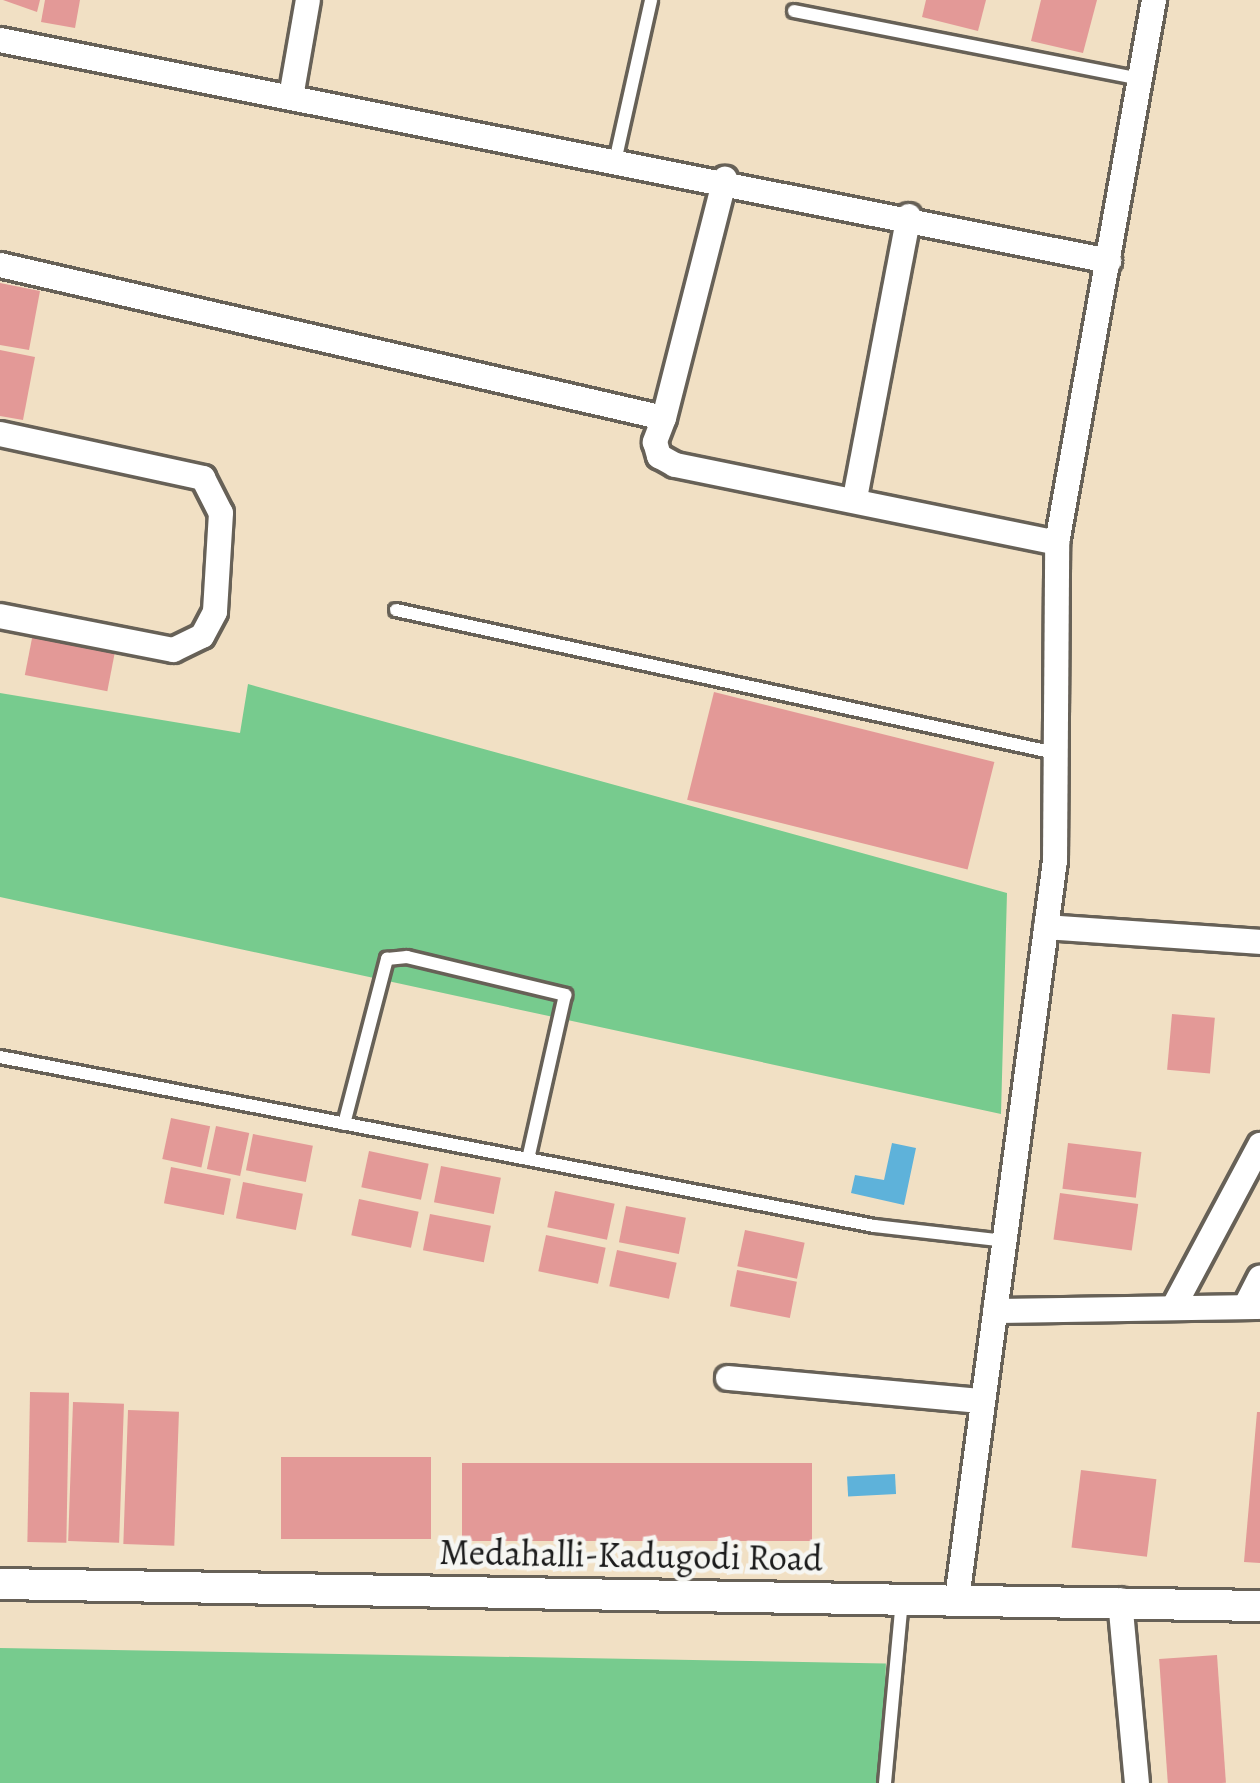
<!DOCTYPE html>
<html>
<head>
<meta charset="utf-8">
<style>
  body { margin:0 }
  #map { position:relative; width:1260px; height:1783px; overflow:hidden; background:#f1e0c4; font-family:Alegreya,serif }
  div>[style] { position:absolute }
  .green>* { inset:0; background:#77cb8e; transform-origin:0 0 }
  .water>* { inset:0; background:#5eb2da; transform-origin:0 0 }
  .building>* { inset:0; background:#e39997; transform-origin:0 0 }
  .roads { filter:drop-shadow(3px 0 #676157) drop-shadow(-3px 0 #676157) drop-shadow(0 3px #676157) drop-shadow(0 -3px #676157) }
  .service>* { height:12px; margin:-6px; padding:0 6px; transform-origin:6px; border-radius:6px; background:#fff }
  .minor>* { height:24px; margin:-12px; padding:0 12px; transform-origin:12px; border-radius:12px; background:#fff }
  .tertiary>* { height:30px; margin:-15px; padding:0 15px; transform-origin:15px; border-radius:15px; background:#fff }
  span { translate:-50% -50%; white-space:nowrap; text-align:center; line-height:1.15; -webkit-text-stroke:9px #f6f6f2; paint-order:stroke }
  .street-label { font-size:36px; color:#1c1c1c }
</style>
</head>
<body>
<div id="map">
  <div class="green">
    <div style="clip-path:polygon(248px 684px,1007px 893px,1001px 1114px,0 897px,0 693px,240px 733px)"></div>
    <div style="left:0;top:1648px;width:886px;height:135px;rotate:1deg"></div>
  </div>
  <div class="water">
    <div style="clip-path:polygon(892px 1143px,916px 1148px,904px 1205px,851px 1193px,855px 1175px,884px 1180px)"></div>
    <div style="left:895px;top:1474px;width:20px;height:48px;rotate:87deg"></div>
  </div>
  <div class="building">
    <div style="clip-path:polygon(3px 0,40px 0,37px 12px)"></div>
    <div style="clip-path:polygon(45px 0,80px 0,75px 28px,41px 22px)"></div>
    <div style="clip-path:polygon(926px 0,986px 0,978px 31px,922px 17px)"></div>
    <div style="clip-path:polygon(1041px 0,1097px 0,1083px 53px,1031px 41px)"></div>
    <div style="clip-path:polygon(0 283px,40px 291px,29px 350px,0 345px)"></div>
    <div style="clip-path:polygon(0 350px,35px 357px,23px 420px,0 416px)"></div>
    <div style="left:34px;top:628px;width:84px;height:48px;rotate:11deg"></div>
    <div style="left:714px;top:692px;width:289px;height:111px;rotate:14deg"></div>
    <div style="left:1172px;top:1014px;width:43px;height:56px;rotate:5deg"></div>
    <div style="left:171px;top:1118px;width:40px;height:42px;rotate:12deg"></div>
    <div style="left:216px;top:1126px;width:34px;height:44px;rotate:12deg"></div>
    <div style="left:253px;top:1134px;width:61px;height:37px;rotate:11deg"></div>
    <div style="left:1068px;top:1143px;width:74px;height:46px;rotate:7deg"></div>
    <div style="left:369px;top:1151px;width:61px;height:37px;rotate:12deg"></div>
    <div style="left:441px;top:1166px;width:61px;height:37px;rotate:11deg"></div>
    <div style="left:171px;top:1167px;width:61px;height:37px;rotate:11deg"></div>
    <div style="left:243px;top:1182px;width:61px;height:37px;rotate:11deg"></div>
    <div style="left:555px;top:1191px;width:61px;height:37px;rotate:12deg"></div>
    <div style="left:1060px;top:1193px;width:79px;height:47px;rotate:8deg"></div>
    <div style="left:359px;top:1199px;width:61px;height:37px;rotate:12deg"></div>
    <div style="left:626px;top:1206px;width:61px;height:37px;rotate:11deg"></div>
    <div style="left:430px;top:1214px;width:62px;height:37px;rotate:11deg"></div>
    <div style="left:745px;top:1230px;width:61px;height:37px;rotate:12deg"></div>
    <div style="left:546px;top:1235px;width:61px;height:37px;rotate:12deg"></div>
    <div style="left:617px;top:1250px;width:61px;height:37px;rotate:12deg"></div>
    <div style="left:737px;top:1270px;width:61px;height:37px;rotate:11deg"></div>
    <div style="left:30px;top:1392px;width:39px;height:150px;rotate:1deg"></div>
    <div style="left:73px;top:1402px;width:51px;height:139px;rotate:2deg"></div>
    <div style="left:128px;top:1410px;width:51px;height:134px;rotate:2deg"></div>
    <div style="clip-path:polygon(1257px 1412px,1260px 1412px,1260px 1563px,1244px 1562px)"></div>
    <div style="left:281px;top:1457px;width:150px;height:82px"></div>
    <div style="left:812px;top:1463px;width:78px;height:350px;rotate:90deg"></div>
    <div style="left:1081px;top:1470px;width:76px;height:78px;rotate:7deg"></div>
    <div style="left:1217px;top:1655px;width:128px;height:58px;rotate:86deg"></div>
  </div>
  <div class="roads">
    <div class="service">
      <div style="left:794px;top:11px;width:353px;rotate:11.1deg"></div>
      <div style="left:616px;top:157px;width:161px;rotate:-77.4deg"></div>
      <div style="left:396px;top:610px;width:674px;rotate:12.24deg"></div>
      <div style="left:0;top:1057px;width:890px;rotate:10.94deg"></div>
      <div style="left:874px;top:1226px;width:132px;rotate:6.5deg"></div>
      <div style="left:344px;top:1124px;width:171px;rotate:-75.4deg"></div>
      <div style="left:387px;top:959px;width:20px;rotate:-6deg"></div>
      <div style="left:407px;top:957px;width:163px;rotate:13.5deg"></div>
      <div style="left:565px;top:995px;width:168px;rotate:102.7deg"></div>
      <div style="left:885px;top:1783px;width:185px;rotate:-84.7deg"></div>
    </div>
    <div class="minor">
      <div style="left:0;top:40px;width:1131px;rotate:11.27deg"></div>
      <div style="left:291px;top:97px;width:98px;rotate:-80.1deg"></div>
      <div style="left:0;top:265px;width:681px;rotate:12.98deg"></div>
      <div style="left:664px;top:418px;width:247px;rotate:-75.7deg"></div>
      <div style="left:664px;top:418px;width:26px;rotate:111deg"></div>
      <div style="left:655px;top:442px;width:15px;rotate:74deg"></div>
      <div style="left:659px;top:456px;width:18px;rotate:29deg"></div>
      <div style="left:675px;top:465px;width:390px;rotate:11.5deg"></div>
      <div style="left:0;top:434px;width:208px;rotate:12.2deg"></div>
      <div style="left:203px;top:478px;width:39px;rotate:63deg"></div>
      <div style="left:221px;top:513px;width:99px;rotate:93.5deg"></div>
      <div style="left:215px;top:612px;width:27px;rotate:118deg"></div>
      <div style="left:202px;top:636px;width:32px;rotate:154deg"></div>
      <div style="left:173px;top:650px;width:176px;rotate:-168.9deg"></div>
      <div style="left:855px;top:498px;width:287px;rotate:-79.2deg"></div>
      <div style="left:1046px;top:927px;width:215px;rotate:4deg"></div>
      <div style="left:1245px;top:1307px;width:33px;rotate:-63deg"></div>
      <div style="left:1173px;top:1308px;width:185px;rotate:-61.9deg"></div>
      <div style="left:995px;top:1311px;width:265px;rotate:-0.9deg"></div>
      <div style="left:728px;top:1378px;width:255px;rotate:5.2deg"></div>
      <div style="left:957px;top:1599px;width:744px;rotate:-82.44deg"></div>
      <div style="left:1055px;top:861px;width:318px;rotate:-89.6deg"></div>
      <div style="left:1057px;top:543px;width:552px;rotate:-79.87deg"></div>
      <div style="left:1120px;top:1600px;width:184px;rotate:84.7deg"></div>
    </div>
    <div class="tertiary">
      <div style="left:0;top:1584px;width:1260px;rotate:1deg"></div>
    </div>
  </div>
  <div class="street-label">
    <span style="left:631px;top:1555px;rotate:1deg">Medahalli-Kadugodi Road</span>
  </div>
</div>
</body>
</html>
